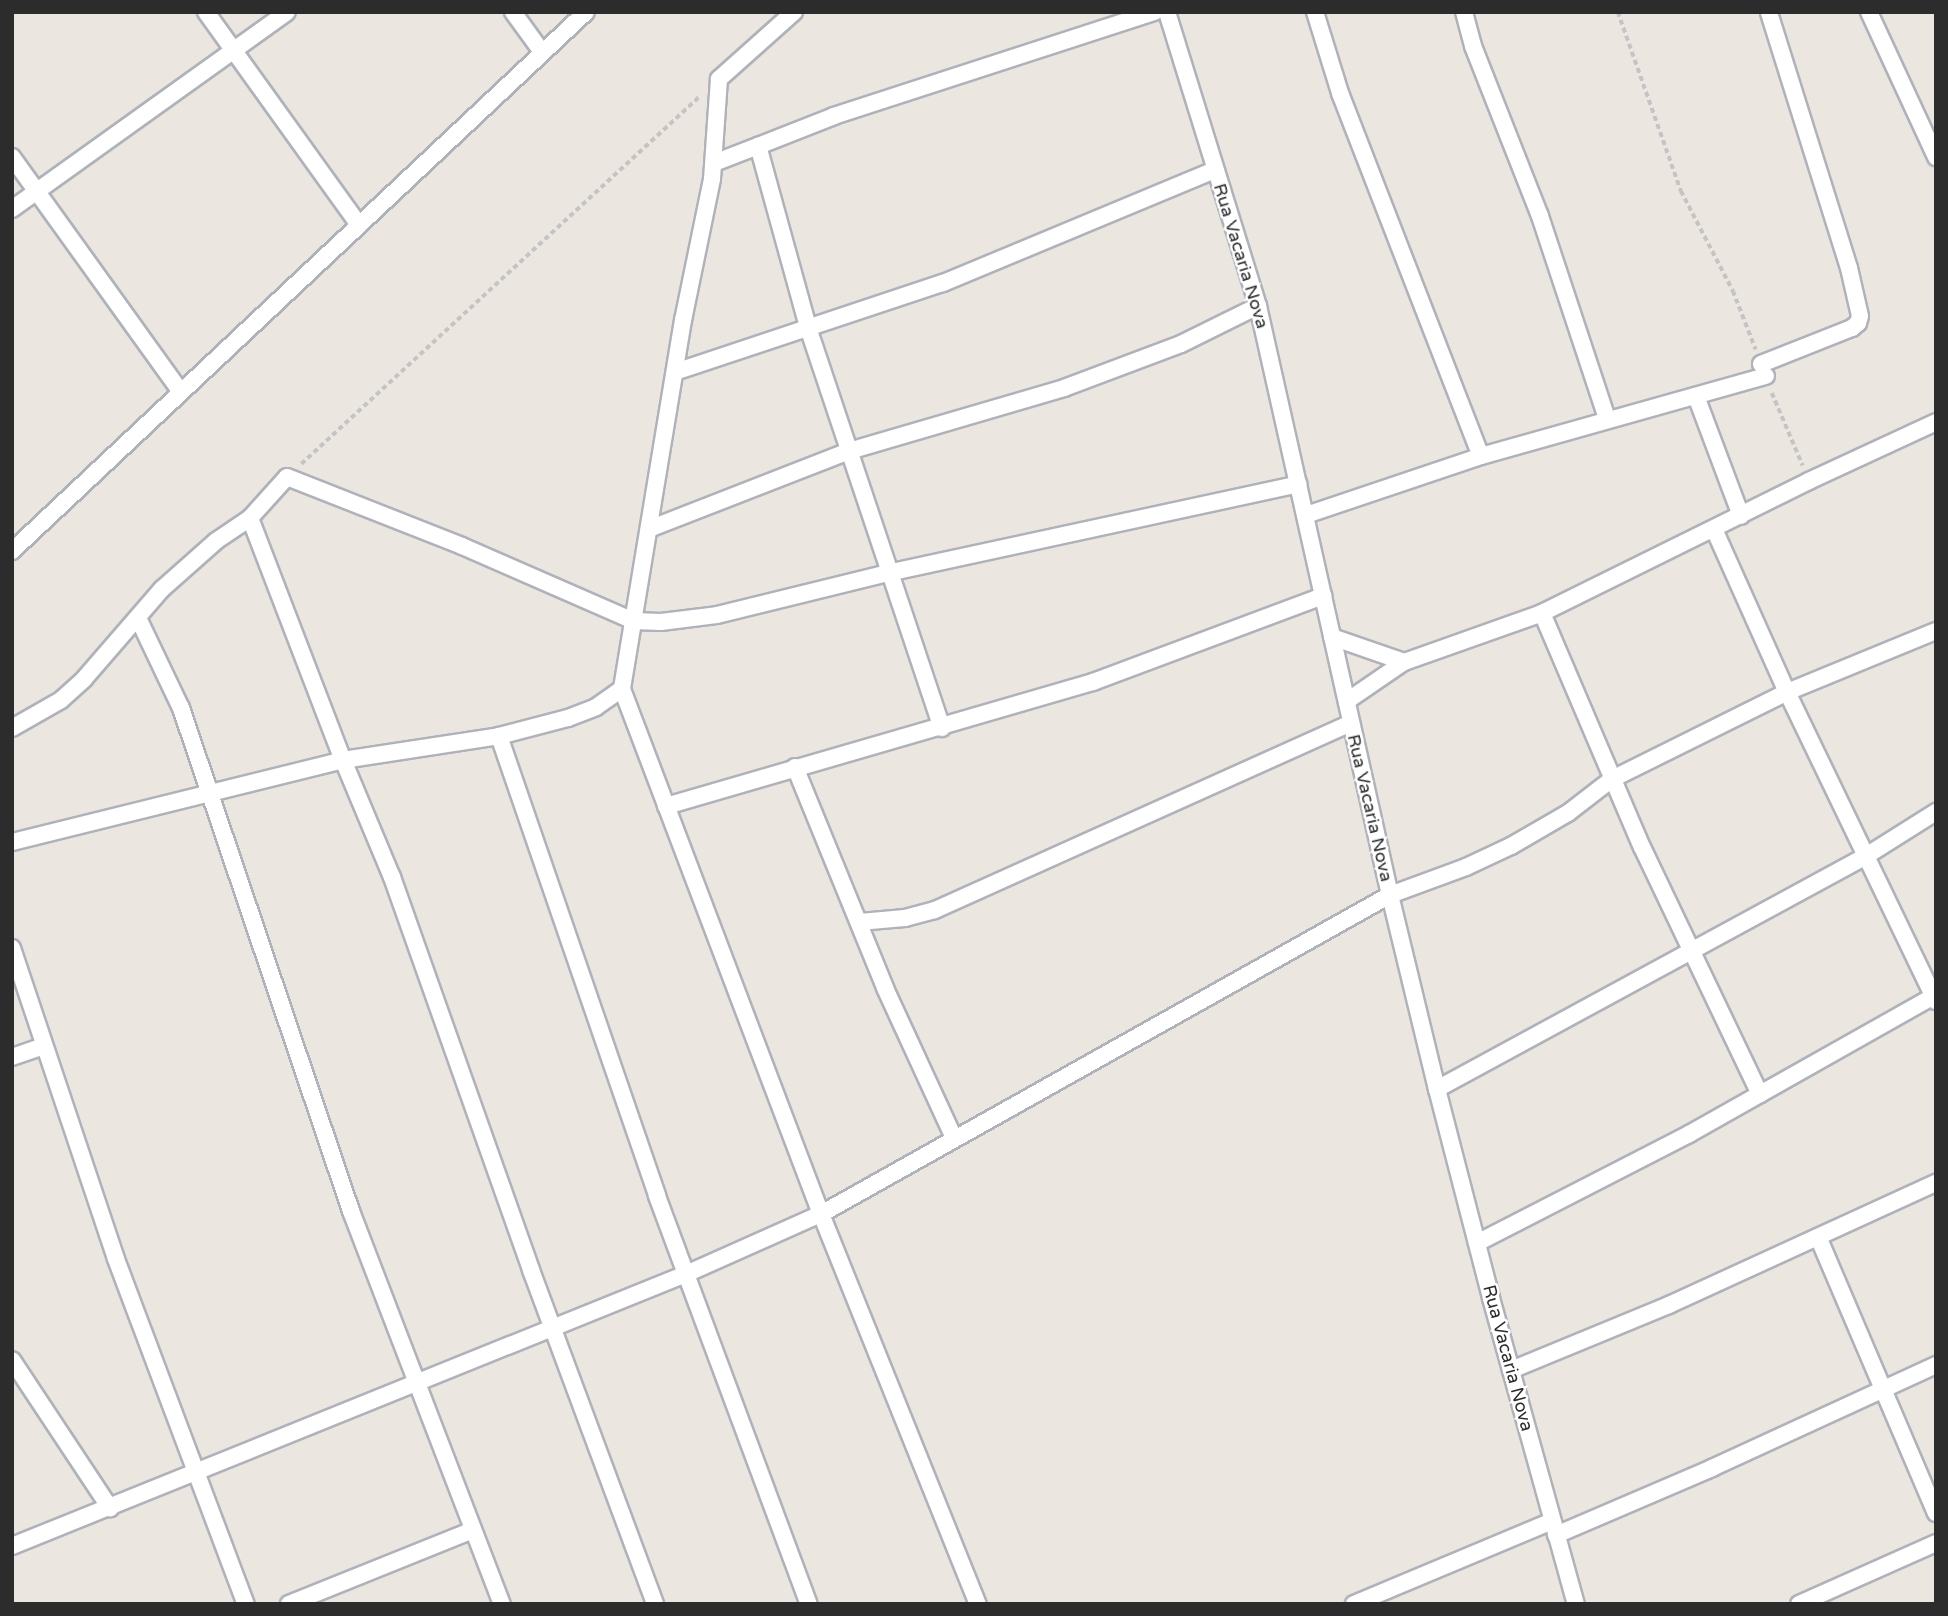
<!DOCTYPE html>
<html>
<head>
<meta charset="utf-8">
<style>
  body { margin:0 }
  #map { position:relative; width:1948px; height:1616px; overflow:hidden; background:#ebe6e0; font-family:"Varela Round",sans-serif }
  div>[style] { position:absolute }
  .path>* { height:3.5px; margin-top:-1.75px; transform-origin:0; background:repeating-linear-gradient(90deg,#c4c4c4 0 5px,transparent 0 8.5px) }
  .roads { filter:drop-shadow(2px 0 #b0b2ba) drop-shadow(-2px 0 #b0b2ba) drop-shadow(0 2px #b0b2ba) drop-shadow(0 -2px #b0b2ba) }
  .minor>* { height:16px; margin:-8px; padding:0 8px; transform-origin:8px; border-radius:8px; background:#fff }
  span { translate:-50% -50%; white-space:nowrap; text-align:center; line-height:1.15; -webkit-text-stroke:5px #fff; paint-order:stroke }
  .street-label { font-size:18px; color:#2c2c2c }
  .frame { position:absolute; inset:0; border:14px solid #2c2c2c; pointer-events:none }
</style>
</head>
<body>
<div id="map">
  <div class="path">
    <div style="left:1618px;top:12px;width:190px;rotate:70.6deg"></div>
    <div style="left:1681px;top:191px;width:113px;rotate:62.5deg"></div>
    <div style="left:1733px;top:291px;width:63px;rotate:68.7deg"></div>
    <div style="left:1772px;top:393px;width:79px;rotate:67deg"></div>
    <div style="left:301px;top:464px;width:541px;rotate:-42.68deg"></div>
  </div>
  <div class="roads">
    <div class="minor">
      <div style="left:206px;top:12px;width:262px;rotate:54.3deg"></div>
      <div style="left:513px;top:12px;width:49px;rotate:54.1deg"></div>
      <div style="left:794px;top:12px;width:101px;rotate:138.2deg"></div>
      <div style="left:719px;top:79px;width:100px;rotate:94deg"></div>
      <div style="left:712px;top:179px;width:144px;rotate:101.6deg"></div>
      <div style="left:683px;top:320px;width:374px;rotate:99.4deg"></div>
      <div style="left:622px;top:689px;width:561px;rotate:69.24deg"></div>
      <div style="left:821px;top:1214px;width:420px;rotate:68.1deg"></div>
      <div style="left:1167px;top:12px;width:308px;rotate:72.8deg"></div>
      <div style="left:1258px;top:306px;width:604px;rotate:77.37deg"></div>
      <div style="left:1390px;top:895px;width:200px;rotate:76.4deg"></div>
      <div style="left:1437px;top:1089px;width:216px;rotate:75.5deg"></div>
      <div style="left:1491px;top:1298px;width:318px;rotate:74.5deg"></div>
      <div style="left:1315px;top:12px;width:85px;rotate:72.8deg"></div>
      <div style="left:1340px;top:93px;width:389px;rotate:68.8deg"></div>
      <div style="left:1464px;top:12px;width:35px;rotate:75deg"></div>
      <div style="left:1473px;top:46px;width:183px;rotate:68.5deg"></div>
      <div style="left:1540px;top:216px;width:214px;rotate:71.7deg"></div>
      <div style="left:1869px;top:12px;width:160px;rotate:65.2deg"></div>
      <div style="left:12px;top:157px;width:289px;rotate:54.3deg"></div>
      <div style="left:714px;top:163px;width:47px;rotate:-21.1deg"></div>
      <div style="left:12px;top:209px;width:338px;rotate:-35.6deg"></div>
      <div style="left:1761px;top:364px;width:98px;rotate:-21.6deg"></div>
      <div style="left:1852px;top:328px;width:8px;rotate:-40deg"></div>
      <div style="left:1858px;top:323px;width:7px;rotate:-74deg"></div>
      <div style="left:1860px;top:316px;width:49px;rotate:-102.9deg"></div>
      <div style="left:1849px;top:268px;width:268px;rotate:-107.4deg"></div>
      <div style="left:675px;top:372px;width:282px;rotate:-18.4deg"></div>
      <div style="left:943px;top:283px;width:295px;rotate:-22.6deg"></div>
      <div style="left:1696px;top:396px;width:128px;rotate:69.4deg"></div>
      <div style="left:1306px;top:515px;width:185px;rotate:-18.6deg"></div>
      <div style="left:1481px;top:456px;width:296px;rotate:-15.7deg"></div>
      <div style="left:250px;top:518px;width:259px;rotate:69deg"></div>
      <div style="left:343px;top:760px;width:127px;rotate:67.3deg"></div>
      <div style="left:392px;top:877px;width:417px;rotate:70.5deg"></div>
      <div style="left:531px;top:1270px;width:356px;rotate:69.6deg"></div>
      <div style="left:649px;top:529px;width:215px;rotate:-21.3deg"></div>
      <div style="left:849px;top:451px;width:224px;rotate:-16.3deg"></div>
      <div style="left:1064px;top:388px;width:125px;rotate:-20.6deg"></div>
      <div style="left:1181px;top:344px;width:86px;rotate:-26.3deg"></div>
      <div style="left:1714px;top:529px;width:179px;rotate:65.9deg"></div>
      <div style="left:1787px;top:692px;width:343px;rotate:64.3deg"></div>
      <div style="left:12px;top:551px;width:787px;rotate:-43.2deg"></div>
      <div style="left:1542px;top:613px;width:254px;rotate:66.9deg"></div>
      <div style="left:1642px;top:847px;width:274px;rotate:64.5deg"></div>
      <div style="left:138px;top:618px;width:100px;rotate:64.5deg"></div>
      <div style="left:181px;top:708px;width:531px;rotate:71.33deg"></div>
      <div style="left:351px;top:1211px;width:421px;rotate:69deg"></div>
      <div style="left:1332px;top:637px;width:76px;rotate:19.1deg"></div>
      <div style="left:1347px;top:701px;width:69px;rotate:-34.4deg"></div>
      <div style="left:1404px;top:662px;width:146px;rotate:-19.5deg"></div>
      <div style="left:1542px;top:613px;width:298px;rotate:-26.3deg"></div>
      <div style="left:1809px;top:481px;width:140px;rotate:-24.9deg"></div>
      <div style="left:12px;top:728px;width:56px;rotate:-29.7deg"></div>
      <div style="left:61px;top:700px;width:31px;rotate:-42deg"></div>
      <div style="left:84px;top:679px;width:119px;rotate:-49.1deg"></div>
      <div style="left:162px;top:589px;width:72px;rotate:-41.6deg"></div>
      <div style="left:216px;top:541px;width:41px;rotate:-34.1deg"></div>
      <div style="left:250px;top:518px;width:55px;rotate:-47.9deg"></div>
      <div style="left:287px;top:477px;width:188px;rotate:21.5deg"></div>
      <div style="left:462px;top:546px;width:188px;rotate:23.6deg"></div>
      <div style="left:634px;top:621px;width:27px;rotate:2deg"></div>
      <div style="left:661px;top:622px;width:56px;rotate:-7.1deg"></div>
      <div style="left:717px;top:615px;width:176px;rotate:-13.8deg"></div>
      <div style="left:888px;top:573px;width:420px;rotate:-12.2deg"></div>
      <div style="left:942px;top:728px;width:423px;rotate:-108.5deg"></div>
      <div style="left:808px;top:327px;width:188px;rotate:-105.4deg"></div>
      <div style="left:758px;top:146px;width:82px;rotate:-21.5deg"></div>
      <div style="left:834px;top:116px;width:337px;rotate:-18deg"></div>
      <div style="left:499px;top:736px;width:486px;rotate:71deg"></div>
      <div style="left:657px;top:1196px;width:435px;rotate:69.6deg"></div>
      <div style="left:795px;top:767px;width:239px;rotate:67.8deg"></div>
      <div style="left:885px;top:988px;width:165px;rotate:65.3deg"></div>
      <div style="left:666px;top:806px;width:445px;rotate:-16.2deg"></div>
      <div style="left:1093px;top:682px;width:246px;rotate:-20.5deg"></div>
      <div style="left:12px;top:842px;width:341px;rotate:-13.9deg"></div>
      <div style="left:343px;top:760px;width:158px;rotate:-8.7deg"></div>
      <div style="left:499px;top:736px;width:71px;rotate:-14.6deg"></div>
      <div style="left:568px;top:718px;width:30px;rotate:-21deg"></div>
      <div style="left:596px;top:707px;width:32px;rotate:-35deg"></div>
      <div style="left:859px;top:922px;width:46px;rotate:-5deg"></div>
      <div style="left:905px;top:918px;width:31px;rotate:-15deg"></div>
      <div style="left:935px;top:910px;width:456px;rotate:-24.2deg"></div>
      <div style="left:12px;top:948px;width:328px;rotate:71.5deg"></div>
      <div style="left:116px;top:1259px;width:369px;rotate:69.4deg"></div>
      <div style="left:12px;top:1057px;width:34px;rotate:-19deg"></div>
      <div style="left:1437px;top:1089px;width:488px;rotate:-28.5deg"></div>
      <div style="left:1866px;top:856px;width:83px;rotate:-32.2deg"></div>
      <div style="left:1819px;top:1239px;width:298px;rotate:66.9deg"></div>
      <div style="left:1477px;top:1243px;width:238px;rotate:-27.2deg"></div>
      <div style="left:1689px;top:1134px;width:283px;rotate:-29.4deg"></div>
      <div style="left:12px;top:1360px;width:178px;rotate:56.5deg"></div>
      <div style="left:1511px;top:1370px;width:171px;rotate:-22.4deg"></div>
      <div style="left:1669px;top:1305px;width:294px;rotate:-24.6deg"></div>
      <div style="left:1556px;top:1535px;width:170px;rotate:-23.2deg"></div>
      <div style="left:1712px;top:1468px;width:247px;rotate:-24.7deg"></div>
      <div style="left:12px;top:1546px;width:727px;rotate:-21.98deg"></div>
      <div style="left:686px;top:1274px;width:148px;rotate:-24deg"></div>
      <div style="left:821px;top:1214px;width:652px;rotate:-29.28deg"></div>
      <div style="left:1390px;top:895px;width:81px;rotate:-20.2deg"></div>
      <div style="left:1466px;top:867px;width:50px;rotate:-25deg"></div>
      <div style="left:1511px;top:846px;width:66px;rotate:-30.1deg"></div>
      <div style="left:1568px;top:813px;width:56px;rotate:-37.7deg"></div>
      <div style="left:1612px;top:779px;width:195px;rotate:-26.4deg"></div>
      <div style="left:1787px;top:692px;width:161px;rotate:-22.3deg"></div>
      <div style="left:289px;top:1604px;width:198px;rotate:-21.9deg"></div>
      <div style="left:1354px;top:1604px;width:215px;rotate:-22.7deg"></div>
      <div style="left:1799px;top:1604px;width:150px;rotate:-24deg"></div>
    </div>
  </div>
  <div class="street-label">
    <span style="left:1241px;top:256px;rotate:73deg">Rua Vacaria Nova</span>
    <span style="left:1370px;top:808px;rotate:77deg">Rua Vacaria Nova</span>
    <span style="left:1508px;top:1358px;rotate:75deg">Rua Vacaria Nova</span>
  </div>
  <div class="frame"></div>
</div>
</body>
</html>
